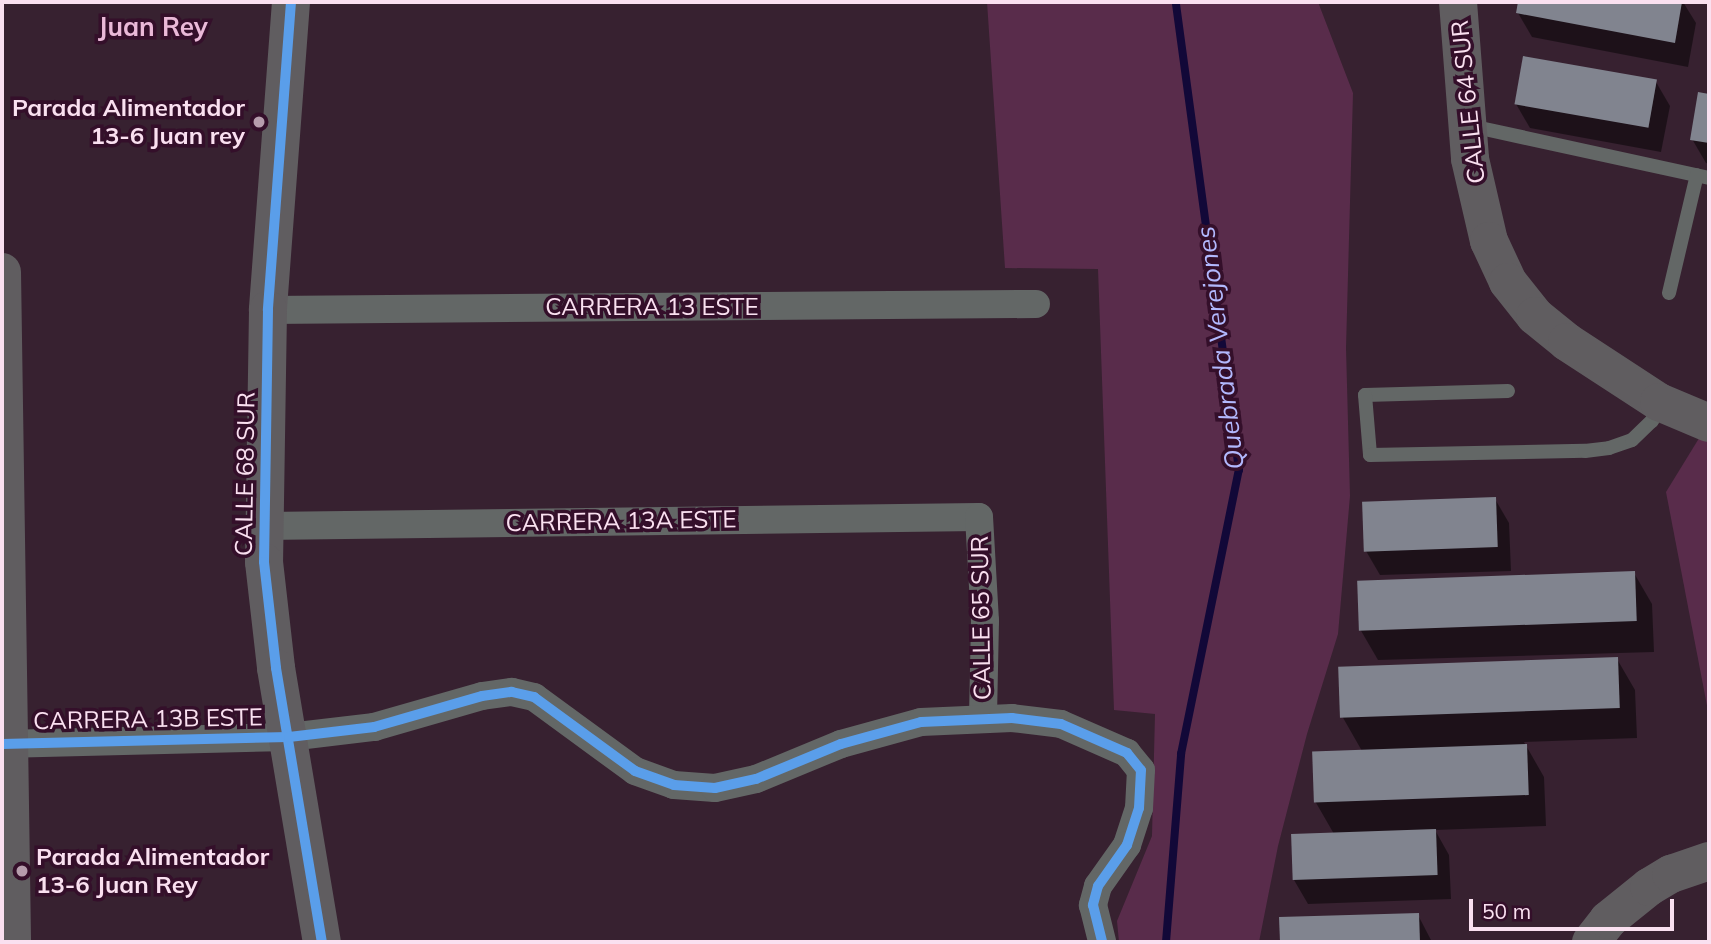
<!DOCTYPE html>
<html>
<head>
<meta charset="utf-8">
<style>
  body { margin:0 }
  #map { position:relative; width:1711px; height:944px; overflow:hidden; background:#372130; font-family:Mulish,sans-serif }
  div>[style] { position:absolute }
  .green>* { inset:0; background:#592c4b }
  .shadow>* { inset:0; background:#0007 }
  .stream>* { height:8px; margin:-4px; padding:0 4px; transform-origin:4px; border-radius:4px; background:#120838 }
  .building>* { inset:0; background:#81848f; transform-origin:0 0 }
  .lane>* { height:14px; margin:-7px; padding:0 7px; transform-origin:7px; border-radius:7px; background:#636766 }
  .street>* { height:28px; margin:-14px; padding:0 14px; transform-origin:14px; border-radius:14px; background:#636766 }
  .secondary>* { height:38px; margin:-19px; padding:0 19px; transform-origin:19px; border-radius:19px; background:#605d60 }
  .cycleway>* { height:10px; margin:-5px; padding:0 5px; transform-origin:5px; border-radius:5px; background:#5a9eea }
  .dots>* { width:19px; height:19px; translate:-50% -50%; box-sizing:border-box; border:4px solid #340f2a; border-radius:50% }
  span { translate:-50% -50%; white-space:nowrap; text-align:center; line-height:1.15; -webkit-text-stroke:7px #340f2a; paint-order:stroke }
  .street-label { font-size:24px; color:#fae0f0 }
  .poi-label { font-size:24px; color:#fae0f0; font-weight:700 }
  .right { translate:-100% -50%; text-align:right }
  .left { translate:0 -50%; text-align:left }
  .neighbourhood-label { font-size:26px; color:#eab9d8; font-weight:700 }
  .water-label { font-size:26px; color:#b2b8fd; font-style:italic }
  .frame { position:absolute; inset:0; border:4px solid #fae0f0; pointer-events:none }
  .scale { position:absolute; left:1469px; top:899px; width:205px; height:32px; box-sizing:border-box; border:4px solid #fae0f0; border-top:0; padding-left:9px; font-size:21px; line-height:24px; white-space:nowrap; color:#fae0f0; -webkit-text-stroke:5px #340f2a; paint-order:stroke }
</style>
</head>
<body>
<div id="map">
  <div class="green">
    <div style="clip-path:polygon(987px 2px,1318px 2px,1353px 93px,1346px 348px,1350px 496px,1338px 634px,1307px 734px,1278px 846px,1259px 942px,1119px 942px,1117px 921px,1152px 836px,1155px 714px,1114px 710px,1098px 269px,1005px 268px)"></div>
    <div style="clip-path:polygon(1709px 422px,1709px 716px,1666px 492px)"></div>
  </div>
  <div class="shadow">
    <div style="clip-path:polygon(1520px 2px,1683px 2px,1696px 23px,1688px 67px,1532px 37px,1518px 13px)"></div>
    <div style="clip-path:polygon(1656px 82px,1670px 106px,1661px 152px,1530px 128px,1516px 104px)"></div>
    <div style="clip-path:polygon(1699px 94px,1709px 96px,1709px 164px,1706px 163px,1692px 139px)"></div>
    <div style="clip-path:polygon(1495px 499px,1509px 523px,1511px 571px,1380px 575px,1366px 551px)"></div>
    <div style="clip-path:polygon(1634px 573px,1652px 604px,1654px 652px,1378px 660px,1360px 629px)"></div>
    <div style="clip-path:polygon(1617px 659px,1635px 690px,1637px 738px,1524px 742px,1544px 777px,1546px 826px,1435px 830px,1449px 855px,1451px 899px,1308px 904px,1294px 880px,1334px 834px,1315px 801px,1362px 751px,1342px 716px)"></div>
    <div style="clip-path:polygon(1418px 915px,1432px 942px,1281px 942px,1280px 919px)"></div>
  </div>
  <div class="stream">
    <div style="left:1166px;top:942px;width:189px;rotate:-85.4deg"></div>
    <div style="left:1181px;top:754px;width:290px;rotate:-78.5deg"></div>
    <div style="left:1239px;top:470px;width:472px;rotate:-97.7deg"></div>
  </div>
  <div class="building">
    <div style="clip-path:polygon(1518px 2px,1682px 2px,1675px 43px,1516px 13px)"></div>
    <div style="left:1523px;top:56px;width:136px;height:49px;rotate:10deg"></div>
    <div style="clip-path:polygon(1698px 92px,1709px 94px,1709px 143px,1690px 140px)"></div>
    <div style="left:1496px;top:497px;width:50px;height:134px;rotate:88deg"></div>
    <div style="left:1635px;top:571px;width:50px;height:278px;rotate:88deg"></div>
    <div style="left:1618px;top:657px;width:51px;height:280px;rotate:88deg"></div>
    <div style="left:1527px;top:744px;width:51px;height:215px;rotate:88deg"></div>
    <div style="left:1436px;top:829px;width:46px;height:145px;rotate:88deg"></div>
    <div style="clip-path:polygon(1419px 913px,1420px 942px,1280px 942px,1279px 917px)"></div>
  </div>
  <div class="lane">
    <div style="left:1471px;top:126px;width:244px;rotate:12.3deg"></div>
    <div style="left:1669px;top:293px;width:121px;rotate:-76.7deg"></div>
    <div style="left:1508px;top:391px;width:143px;rotate:178.4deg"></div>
    <div style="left:1365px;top:395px;width:60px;rotate:85.2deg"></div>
    <div style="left:1370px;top:455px;width:215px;rotate:-1.1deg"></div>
    <div style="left:1585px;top:451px;width:24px;rotate:-7deg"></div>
    <div style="left:1609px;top:448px;width:24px;rotate:-19deg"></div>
    <div style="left:1632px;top:440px;width:28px;rotate:-44deg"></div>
    <div style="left:1652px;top:421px;width:19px;rotate:-69deg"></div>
  </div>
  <div class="street">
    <div style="left:268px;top:310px;width:768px;rotate:-0.45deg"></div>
    <div style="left:264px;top:526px;width:715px;rotate:-0.72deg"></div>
    <div style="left:979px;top:517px;width:104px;rotate:86.7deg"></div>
    <div style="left:985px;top:621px;width:98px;rotate:91.2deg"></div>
    <div style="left:2px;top:744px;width:287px;rotate:-1.4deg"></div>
    <div style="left:289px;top:737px;width:86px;rotate:-6.7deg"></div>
    <div style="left:374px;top:727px;width:112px;rotate:-16deg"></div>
    <div style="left:482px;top:696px;width:30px;rotate:-8deg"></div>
    <div style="left:512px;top:692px;width:23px;rotate:13deg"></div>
    <div style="left:534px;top:697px;width:125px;rotate:36.2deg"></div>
    <div style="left:635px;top:771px;width:41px;rotate:19.7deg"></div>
    <div style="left:674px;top:785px;width:41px;rotate:4.2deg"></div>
    <div style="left:715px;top:788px;width:42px;rotate:-12.4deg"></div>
    <div style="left:756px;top:779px;width:92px;rotate:-22.4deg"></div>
    <div style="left:841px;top:744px;width:83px;rotate:-15.4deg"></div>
    <div style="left:921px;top:722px;width:91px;rotate:-2.5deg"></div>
    <div style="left:1012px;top:718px;width:49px;rotate:7deg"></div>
    <div style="left:1061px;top:724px;width:72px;rotate:23.7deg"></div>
    <div style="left:1127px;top:753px;width:22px;rotate:51deg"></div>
    <div style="left:1141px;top:770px;width:38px;rotate:93deg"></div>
    <div style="left:1139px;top:808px;width:39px;rotate:108deg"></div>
    <div style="left:1127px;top:845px;width:50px;rotate:125.3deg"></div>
    <div style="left:1098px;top:886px;width:20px;rotate:105deg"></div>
    <div style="left:1093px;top:905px;width:38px;rotate:76deg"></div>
  </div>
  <div class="secondary">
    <div style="left:291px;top:2px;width:309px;rotate:94.3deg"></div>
    <div style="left:268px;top:310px;width:252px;rotate:90.9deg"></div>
    <div style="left:264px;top:562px;width:107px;rotate:83.5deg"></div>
    <div style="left:276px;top:668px;width:278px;rotate:80.5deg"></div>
    <div style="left:1458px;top:2px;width:157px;rotate:85.6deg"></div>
    <div style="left:1470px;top:159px;width:84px;rotate:77deg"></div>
    <div style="left:1489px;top:241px;width:45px;rotate:65.1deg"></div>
    <div style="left:1508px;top:282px;width:43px;rotate:51.5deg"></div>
    <div style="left:1535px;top:316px;width:41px;rotate:39.1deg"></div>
    <div style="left:1567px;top:342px;width:110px;rotate:33.1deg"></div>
    <div style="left:1659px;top:402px;width:54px;rotate:22.8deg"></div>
    <div style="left:2px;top:272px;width:670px;rotate:89.14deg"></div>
    <div style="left:1591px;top:942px;width:28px;rotate:-52deg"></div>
    <div style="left:1608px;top:920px;width:53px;rotate:-38.8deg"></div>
    <div style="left:1649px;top:887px;width:26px;rotate:-31deg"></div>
    <div style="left:1671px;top:874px;width:40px;rotate:-18.9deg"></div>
  </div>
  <div class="cycleway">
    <div style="left:291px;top:2px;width:309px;rotate:94.3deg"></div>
    <div style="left:268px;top:310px;width:252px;rotate:90.9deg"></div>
    <div style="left:264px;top:562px;width:107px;rotate:83.5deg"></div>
    <div style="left:276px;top:668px;width:278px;rotate:80.5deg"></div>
    <div style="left:2px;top:744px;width:287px;rotate:-1.4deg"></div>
    <div style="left:289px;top:737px;width:86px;rotate:-6.7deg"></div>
    <div style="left:374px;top:727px;width:112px;rotate:-16deg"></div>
    <div style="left:482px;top:696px;width:30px;rotate:-8deg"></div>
    <div style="left:512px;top:692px;width:23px;rotate:13deg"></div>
    <div style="left:534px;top:697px;width:125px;rotate:36.2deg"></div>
    <div style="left:635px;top:771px;width:41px;rotate:19.7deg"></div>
    <div style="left:674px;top:785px;width:41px;rotate:4.2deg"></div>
    <div style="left:715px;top:788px;width:42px;rotate:-12.4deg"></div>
    <div style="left:756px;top:779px;width:92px;rotate:-22.4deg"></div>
    <div style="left:841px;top:744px;width:83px;rotate:-15.4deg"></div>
    <div style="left:921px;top:722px;width:91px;rotate:-2.5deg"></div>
    <div style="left:1012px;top:718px;width:49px;rotate:7deg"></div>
    <div style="left:1061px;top:724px;width:72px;rotate:23.7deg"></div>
    <div style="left:1127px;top:753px;width:22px;rotate:51deg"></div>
    <div style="left:1141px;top:770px;width:38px;rotate:93deg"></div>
    <div style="left:1139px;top:808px;width:39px;rotate:108deg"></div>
    <div style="left:1127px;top:845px;width:50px;rotate:125.3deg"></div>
    <div style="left:1098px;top:886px;width:20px;rotate:105deg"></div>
    <div style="left:1093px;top:905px;width:38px;rotate:76deg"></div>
  </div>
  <div class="dots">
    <div style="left:259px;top:122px;background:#b69dad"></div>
    <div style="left:22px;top:871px;background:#b69dad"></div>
  </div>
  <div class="street-label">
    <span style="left:1468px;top:102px;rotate:-96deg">CALLE 64 SUR</span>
    <span style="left:652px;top:307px">CARRERA 13 ESTE</span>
    <span style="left:245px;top:474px;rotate:-89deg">CALLE 68 SUR</span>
    <span style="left:621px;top:521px;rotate:-1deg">CARRERA 13A ESTE</span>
    <span style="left:981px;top:618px;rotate:-91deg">CALLE 65 SUR</span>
    <span style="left:148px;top:719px;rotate:-1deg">CARRERA 13B ESTE</span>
  </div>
  <div class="poi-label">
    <span class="right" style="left:245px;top:122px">Parada Alimentador<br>13-6 Juan rey</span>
    <span class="left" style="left:36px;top:871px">Parada Alimentador<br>13-6 Juan Rey</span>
  </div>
  <div class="neighbourhood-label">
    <span style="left:153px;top:27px">Juan Rey</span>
  </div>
  <div class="water-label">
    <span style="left:1220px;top:348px;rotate:-97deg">Quebrada Verejones</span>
  </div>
  <div class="frame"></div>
  <div class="scale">50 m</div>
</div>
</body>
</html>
